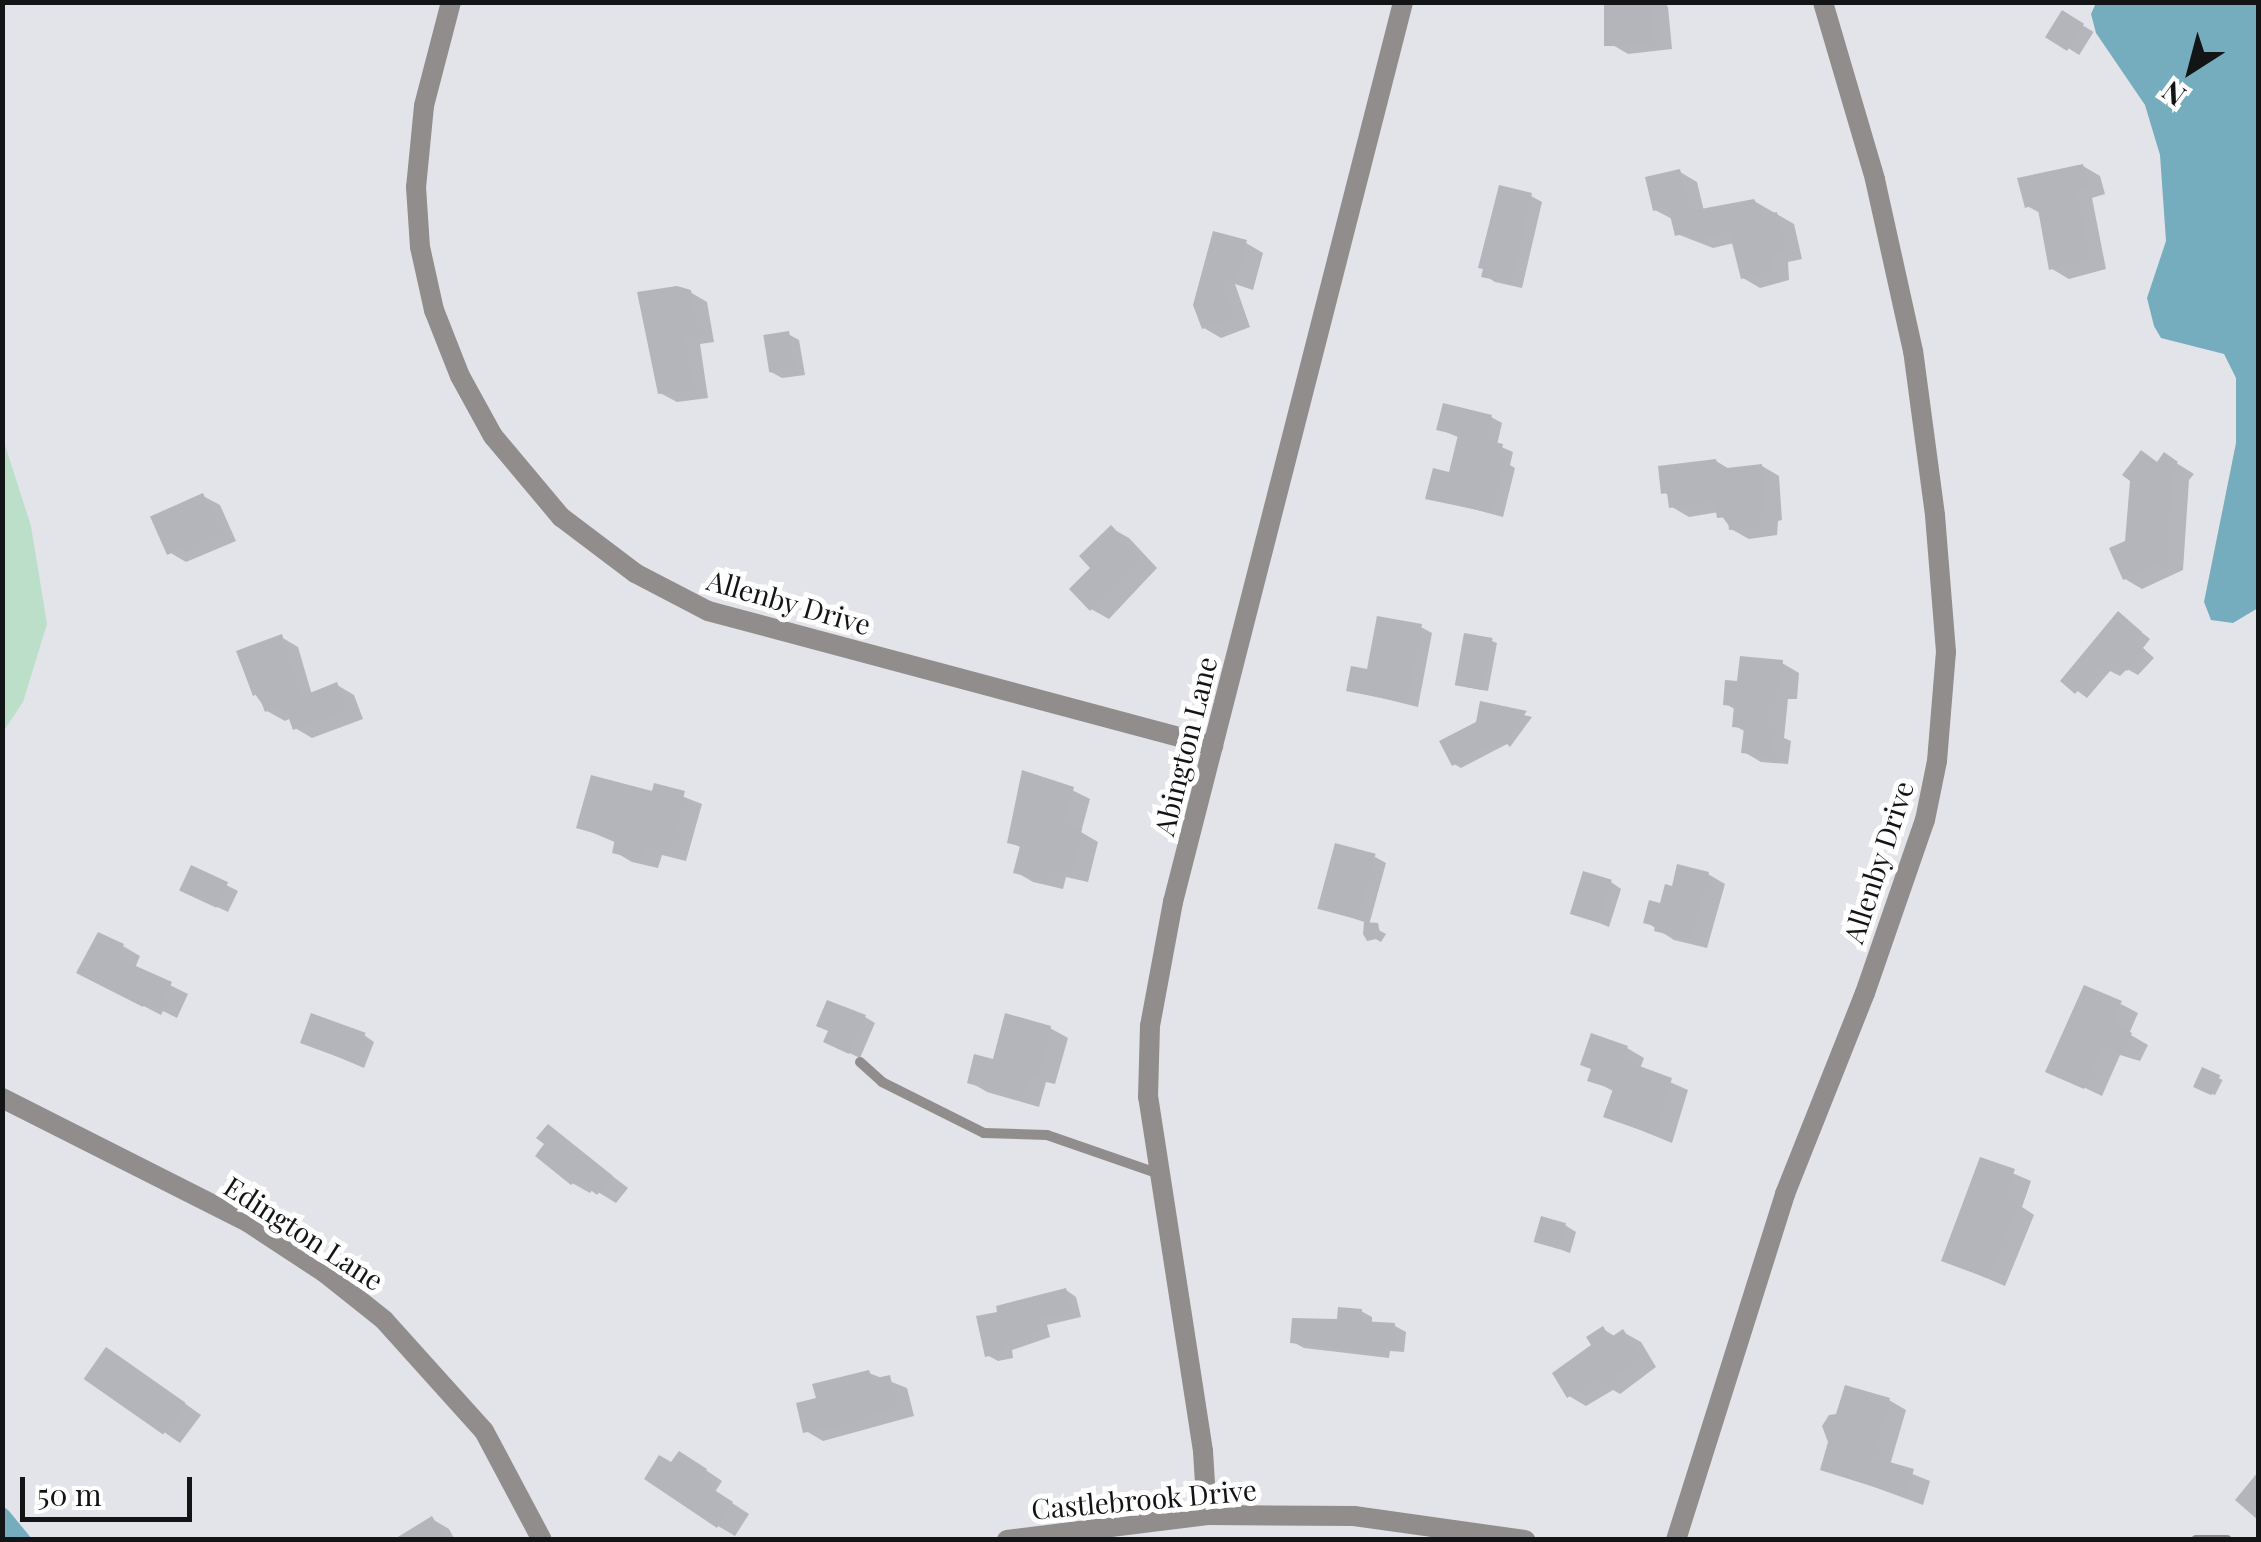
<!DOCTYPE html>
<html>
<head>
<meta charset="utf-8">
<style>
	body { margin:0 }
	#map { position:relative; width:2261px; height:1542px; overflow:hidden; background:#e3e4ea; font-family:"Playfair Display",serif }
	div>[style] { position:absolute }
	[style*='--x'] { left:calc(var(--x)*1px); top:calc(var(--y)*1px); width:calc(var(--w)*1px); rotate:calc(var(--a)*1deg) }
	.green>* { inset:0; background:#bbdfc8 }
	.water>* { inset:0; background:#76adbe }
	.shadow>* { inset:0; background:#0003; transform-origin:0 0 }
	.building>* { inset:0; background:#b4b5bb; transform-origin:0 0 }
	.service>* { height:10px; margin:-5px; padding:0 5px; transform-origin:5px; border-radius:5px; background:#908d8c }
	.minor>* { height:20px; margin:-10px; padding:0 10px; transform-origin:10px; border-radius:10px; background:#908d8c }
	span { translate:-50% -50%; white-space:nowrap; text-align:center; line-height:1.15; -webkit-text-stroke:10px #fff; paint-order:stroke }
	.street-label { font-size:28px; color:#131416 }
	.frame { position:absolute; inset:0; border:5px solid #131416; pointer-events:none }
	.north { position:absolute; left:2141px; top:20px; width:100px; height:100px; -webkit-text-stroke:8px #fff; paint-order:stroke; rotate:216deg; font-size:28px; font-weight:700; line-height:40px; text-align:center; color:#131416 }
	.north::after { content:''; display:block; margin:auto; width:35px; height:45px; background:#131416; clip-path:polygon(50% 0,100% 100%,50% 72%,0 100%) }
	.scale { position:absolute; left:20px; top:1477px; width:172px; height:45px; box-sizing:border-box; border:5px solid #131416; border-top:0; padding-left:12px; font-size:30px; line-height:35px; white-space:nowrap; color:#131416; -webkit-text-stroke:8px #fff; paint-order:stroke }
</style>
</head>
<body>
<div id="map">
	<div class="green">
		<i style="clip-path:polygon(3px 439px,31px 526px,47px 624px,23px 702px,3px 732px)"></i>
	</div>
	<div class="water">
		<i style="clip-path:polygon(2096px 3px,2258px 3px,2258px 608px,2233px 623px,2211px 620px,2204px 602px,2236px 443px,2236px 378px,2224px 354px,2161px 338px,2154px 326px,2147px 298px,2166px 241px,2160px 155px,2145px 105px,2096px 33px,2091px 14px)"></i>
		<i style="clip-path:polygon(3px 1506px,9px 1511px,32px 1539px,3px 1539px)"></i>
	</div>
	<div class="shadow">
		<i style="clip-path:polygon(1606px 2px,1664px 2px,1668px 7px,1672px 49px,1628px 54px,1611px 44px)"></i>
		<i style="left:2063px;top:13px;width:36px;height:27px;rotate:32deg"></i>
		<i style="clip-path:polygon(2083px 166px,2100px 176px,2105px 194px,2092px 198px,2106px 269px,2069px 279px,2052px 269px,2042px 214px,2027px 206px)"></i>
		<i style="clip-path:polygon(1680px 172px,1697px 182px,1704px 211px,1754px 201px,1794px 224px,1802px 259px,1788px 262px,1789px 280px,1760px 288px,1743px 278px,1734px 243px,1713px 248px,1677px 234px,1674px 220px,1655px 210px)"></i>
		<i style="clip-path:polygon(1531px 196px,1542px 202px,1522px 288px,1495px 282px,1484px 275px)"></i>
		<i style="clip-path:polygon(1246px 243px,1263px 253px,1253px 290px,1235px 284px,1250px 327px,1221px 338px,1204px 328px,1196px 305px)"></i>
		<i style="clip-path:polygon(690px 292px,707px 302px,714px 342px,700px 344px,708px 398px,677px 402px,660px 393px)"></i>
		<i style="clip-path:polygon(788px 334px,799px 340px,805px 375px,782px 378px,771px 372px)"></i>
		<i style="clip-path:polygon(1491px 417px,1502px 423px,1497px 445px,1513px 452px,1510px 465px,1515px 468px,1503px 517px,1428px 497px,1451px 474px,1460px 438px,1439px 429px)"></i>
		<i style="clip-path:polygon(2141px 453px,2159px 463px,2165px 456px,2194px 474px,2189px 480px,2183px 570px,2142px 589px,2125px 579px,2133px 480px)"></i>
		<i style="clip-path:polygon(1716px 461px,1731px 470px,1762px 466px,1779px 476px,1782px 520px,1778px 521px,1777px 535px,1749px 539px,1731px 529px,1719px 512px,1689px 517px,1672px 507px,1670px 496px,1663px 492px)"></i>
		<i style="clip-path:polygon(203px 496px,220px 505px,236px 541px,186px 562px,169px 552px)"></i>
		<i style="clip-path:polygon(1111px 528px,1129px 538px,1157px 568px,1109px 619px,1091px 609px)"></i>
		<i style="clip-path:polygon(2119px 614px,2150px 639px,2143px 648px,2154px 658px,2138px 675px,2127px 669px,2120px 676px,2110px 671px,2087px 698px,2064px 681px)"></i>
		<i style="clip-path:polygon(1421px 627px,1432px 633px,1418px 707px,1349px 690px)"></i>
		<i style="clip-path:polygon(281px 637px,298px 647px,312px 695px,337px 685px,354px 695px,363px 719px,312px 738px,295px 728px,291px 718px,285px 721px,267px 711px,255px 694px)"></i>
		<i style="clip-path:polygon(1492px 641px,1497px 643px,1488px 691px,1461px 686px)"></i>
		<i style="clip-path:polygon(1782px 663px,1799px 673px,1797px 699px,1788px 699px,1784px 738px,1791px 741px,1788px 764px,1761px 762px,1744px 752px,1746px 732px,1735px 726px,1736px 710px,1726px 704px,1740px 684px)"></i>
		<i style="clip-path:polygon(1482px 704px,1532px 717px,1510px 747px,1507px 744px,1461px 768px,1454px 764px,1478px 723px)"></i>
		<i style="clip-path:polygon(656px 786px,702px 804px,686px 861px,662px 855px,658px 868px,632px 862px,615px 852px,617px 843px,579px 827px,653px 794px)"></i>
		<i style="clip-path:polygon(1072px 790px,1090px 799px,1081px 832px,1098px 842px,1088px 882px,1066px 877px,1063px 889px,1033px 882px,1016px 872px,1022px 848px,1010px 842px)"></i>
		<i style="clip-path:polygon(1375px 857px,1386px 863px,1369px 925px,1386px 934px,1381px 942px,1365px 933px,1367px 923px,1321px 907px)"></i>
		<i style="clip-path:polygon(193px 868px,238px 891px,228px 912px,194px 896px)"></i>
		<i style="clip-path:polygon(1708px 874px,1725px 884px,1707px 948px,1674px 940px,1646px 922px,1674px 889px)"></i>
		<i style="clip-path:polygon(1611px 882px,1621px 889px,1609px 927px,1573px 912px)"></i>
		<i style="clip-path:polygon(123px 946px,140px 956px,135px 968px,188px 994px,177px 1018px,163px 1011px,161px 1015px,97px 982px)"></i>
		<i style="clip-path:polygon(2121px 1004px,2138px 1013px,2129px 1034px,2148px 1045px,2140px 1061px,2120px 1055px,2102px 1096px,2062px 1077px)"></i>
		<i style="clip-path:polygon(865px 1017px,875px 1023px,860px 1058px,837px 1047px)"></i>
		<i style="clip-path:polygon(1050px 1028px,1068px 1038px,1055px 1084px,1046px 1082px,1039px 1107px,987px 1092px,970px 1082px)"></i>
		<i style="clip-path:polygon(364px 1035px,374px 1042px,364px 1068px,303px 1042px)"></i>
		<i style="clip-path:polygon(1627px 1048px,1644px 1058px,1640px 1069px,1688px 1090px,1672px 1143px,1606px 1116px,1615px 1092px,1590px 1079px)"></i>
		<i style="left:2203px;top:1070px;width:22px;height:17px;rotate:27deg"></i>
		<i style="clip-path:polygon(548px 1127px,628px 1188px,616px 1203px,593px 1189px,590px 1193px,572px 1183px,547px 1144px)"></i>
		<i style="clip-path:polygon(1982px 1160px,2031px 1181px,2022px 1207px,2034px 1215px,2005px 1286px,1944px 1260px)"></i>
		<i style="clip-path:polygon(1565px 1225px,1576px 1232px,1570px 1253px,1537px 1241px)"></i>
		<i style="clip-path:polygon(1066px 1290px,1076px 1297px,1081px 1317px,1047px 1325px,1050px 1337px,1012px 1350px,1013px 1358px,998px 1361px,987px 1355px)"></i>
		<i style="clip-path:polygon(1361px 1311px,1372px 1317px,1372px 1324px,1395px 1326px,1406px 1332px,1404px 1352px,1390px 1351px,1389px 1358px,1304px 1348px,1293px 1342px)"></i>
		<i style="clip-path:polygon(1603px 1329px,1616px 1337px,1623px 1332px,1641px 1342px,1656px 1367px,1620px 1394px,1613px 1390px,1586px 1406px,1569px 1396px)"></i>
		<i style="clip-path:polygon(124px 1360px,201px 1415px,180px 1443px,87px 1379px)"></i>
		<i style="clip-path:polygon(869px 1373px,907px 1388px,914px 1416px,823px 1441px,806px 1431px,819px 1400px)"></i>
		<i style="clip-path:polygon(1889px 1400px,1906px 1410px,1890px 1465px,1930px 1481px,1923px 1505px,1823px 1468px)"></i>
		<i style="clip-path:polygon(697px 1464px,722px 1481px,715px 1492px,749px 1514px,735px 1536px,718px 1526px,672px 1466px)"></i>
		<i style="clip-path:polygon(432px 1519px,449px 1529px,455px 1540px,395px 1540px)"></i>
	</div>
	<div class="building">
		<i style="left:1604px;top:2px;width:47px;height:44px"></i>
		<i style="left:2062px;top:10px;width:26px;height:32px;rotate:32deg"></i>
		<i style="clip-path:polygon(2083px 164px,2089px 185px,2076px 189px,2090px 259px,2049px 270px,2037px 204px,2025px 208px,2017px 178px)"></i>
		<i style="clip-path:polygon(1680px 169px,1690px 211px,1754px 199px,1763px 215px,1777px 212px,1786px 250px,1772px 253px,1772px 271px,1741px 279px,1729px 231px,1693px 240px,1691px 232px,1675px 236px,1668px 207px,1653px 211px,1645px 177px)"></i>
		<i style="clip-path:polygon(1499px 185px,1532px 193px,1511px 283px,1481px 277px,1483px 269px,1478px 268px)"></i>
		<i style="clip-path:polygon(1213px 231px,1247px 240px,1236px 282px,1220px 277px,1234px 318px,1202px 329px,1193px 305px)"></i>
		<i style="clip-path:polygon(677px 286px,691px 290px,698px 334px,684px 336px,693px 389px,658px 394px,637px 292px)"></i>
		<i style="left:789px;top:331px;width:38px;height:26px;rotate:81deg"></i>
		<i style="clip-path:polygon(1443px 403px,1492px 415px,1486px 440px,1503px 444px,1500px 458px,1505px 459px,1492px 513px,1425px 499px,1433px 468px,1449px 472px,1458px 435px,1436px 430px)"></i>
		<i style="clip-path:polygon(2141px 450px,2157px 462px,2164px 452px,2178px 462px,2172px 470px,2167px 561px,2123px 580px,2109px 548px,2125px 541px,2130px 481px,2122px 475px)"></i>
		<i style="clip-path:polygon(1716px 459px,1718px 469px,1762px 464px,1765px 511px,1761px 512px,1760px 527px,1729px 530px,1728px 517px,1717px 518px,1714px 501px,1669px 508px,1667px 493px,1661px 494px,1658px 466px)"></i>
		<i style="left:203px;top:493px;width:42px;height:58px;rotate:66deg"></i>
		<i style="clip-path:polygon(1111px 525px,1141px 557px,1090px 611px,1069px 589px,1090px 568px,1079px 556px)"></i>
		<i style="clip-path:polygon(2118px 611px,2142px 632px,2134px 641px,2145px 650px,2127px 671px,2117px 663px,2108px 673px,2100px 665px,2075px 694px,2060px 681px)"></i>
		<i style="clip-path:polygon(1377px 616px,1422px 624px,1407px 703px,1346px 691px,1351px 666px,1367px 669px)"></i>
		<i style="left:1464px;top:633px;width:29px;height:53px;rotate:10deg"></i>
		<i style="clip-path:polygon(282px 634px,300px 697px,337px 682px,347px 709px,293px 730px,284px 705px,265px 712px,258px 694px,253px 696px,236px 651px)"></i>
		<i style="clip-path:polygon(1740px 656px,1783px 660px,1780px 691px,1771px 690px,1767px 728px,1774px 729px,1772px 756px,1741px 753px,1744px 728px,1732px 727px,1734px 706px,1723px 705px,1725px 680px,1737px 681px)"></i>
		<i style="clip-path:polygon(1480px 701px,1527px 711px,1502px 745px,1498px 742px,1452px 766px,1439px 741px,1476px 722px)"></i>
		<i style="clip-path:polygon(1022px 770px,1074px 787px,1064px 825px,1082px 829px,1071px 874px,1049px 869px,1046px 881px,1013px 873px,1020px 846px,1007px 843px)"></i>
		<i style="clip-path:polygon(591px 775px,652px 791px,654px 783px,685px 791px,669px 854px,644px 847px,641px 860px,612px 853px,615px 839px,576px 828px)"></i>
		<i style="left:1335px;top:843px;width:42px;height:68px;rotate:15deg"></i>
		<i style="clip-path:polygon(1677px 864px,1709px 872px,1690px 940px,1654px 931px,1655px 926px,1643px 923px,1649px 900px,1660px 903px,1665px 884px,1672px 886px)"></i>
		<i style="left:191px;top:865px;width:41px;height:28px;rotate:25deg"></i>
		<i style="left:1583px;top:871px;width:30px;height:45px;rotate:17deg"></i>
		<i style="clip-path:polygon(1364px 922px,1378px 923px,1381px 938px,1367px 941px,1363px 934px)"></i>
		<i style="clip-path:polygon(98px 932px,124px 944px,118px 958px,172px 982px,159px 1010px,145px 1003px,143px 1007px,76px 973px)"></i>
		<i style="clip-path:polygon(2084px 985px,2122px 1001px,2112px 1022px,2132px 1033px,2122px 1053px,2102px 1047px,2084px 1089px,2045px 1072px)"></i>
		<i style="clip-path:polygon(827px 1000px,866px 1015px,849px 1054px,823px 1042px,828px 1031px,816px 1026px)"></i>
		<i style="left:311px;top:1013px;width:58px;height:32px;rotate:20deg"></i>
		<i style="clip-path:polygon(1005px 1013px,1051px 1026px,1038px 1076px,1029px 1074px,1022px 1099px,967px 1083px,974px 1054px,993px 1059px)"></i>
		<i style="clip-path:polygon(1591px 1033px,1628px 1046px,1623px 1060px,1672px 1078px,1655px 1135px,1603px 1117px,1613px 1089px,1587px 1081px,1591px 1069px,1580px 1065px)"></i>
		<i style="left:2202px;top:1067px;width:20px;height:22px;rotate:24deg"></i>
		<i style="clip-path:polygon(548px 1124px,613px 1176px,597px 1195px,577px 1179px,571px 1185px,535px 1156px,544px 1144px,536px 1138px)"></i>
		<i style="clip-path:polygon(1980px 1157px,2015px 1169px,2005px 1197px,2019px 1203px,1987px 1278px,1941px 1261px)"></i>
		<i style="left:1541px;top:1216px;width:26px;height:27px;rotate:16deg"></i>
		<i style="clip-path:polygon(1066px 1288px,1071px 1312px,1037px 1319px,1040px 1332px,1002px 1344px,1003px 1353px,985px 1357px,976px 1316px,997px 1312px,996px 1306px)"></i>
		<i style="clip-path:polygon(1338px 1307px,1362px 1309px,1361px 1321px,1395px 1323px,1394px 1347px,1379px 1346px,1379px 1353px,1290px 1343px,1292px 1318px,1337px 1319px)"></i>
		<i style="clip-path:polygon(1603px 1326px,1610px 1338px,1623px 1329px,1640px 1356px,1601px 1386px,1597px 1379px,1567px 1398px,1552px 1373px,1591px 1345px,1586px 1337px)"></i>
		<i style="left:106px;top:1347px;width:97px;height:39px;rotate:35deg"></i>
		<i style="clip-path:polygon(869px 1370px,872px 1379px,890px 1375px,897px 1407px,871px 1413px,856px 1422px,803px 1433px,796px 1403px,816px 1398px,812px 1384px)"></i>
		<i style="clip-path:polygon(1845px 1385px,1890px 1398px,1872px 1457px,1914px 1469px,1906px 1497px,1820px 1470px,1828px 1442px,1822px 1426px,1829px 1415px,1836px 1414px)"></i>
		<i style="clip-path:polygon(679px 1451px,707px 1469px,699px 1480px,733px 1502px,717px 1528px,644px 1479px,659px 1455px,671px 1462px)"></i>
		<i style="clip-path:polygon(2258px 1472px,2258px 1520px,2235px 1500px)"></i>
		<i style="clip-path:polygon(432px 1516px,446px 1540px,393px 1540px)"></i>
	</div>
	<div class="service">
		<i style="--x:860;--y:1062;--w:30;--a:42"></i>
		<i style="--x:882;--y:1082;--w:114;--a:26.6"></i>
		<i style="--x:984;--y:1133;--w:63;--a:1.8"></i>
		<i style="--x:1047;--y:1135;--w:116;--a:19.1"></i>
		<i style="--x:2196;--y:1540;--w:31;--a:0"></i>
	</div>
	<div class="minor">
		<i style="--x:451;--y:2;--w:107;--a:104.6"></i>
		<i style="--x:424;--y:106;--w:81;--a:95.6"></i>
		<i style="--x:416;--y:187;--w:60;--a:86.2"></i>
		<i style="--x:420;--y:247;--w:65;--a:77.5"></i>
		<i style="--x:434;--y:310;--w:71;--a:68.5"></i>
		<i style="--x:460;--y:376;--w:68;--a:61.2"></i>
		<i style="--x:493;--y:436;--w:106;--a:50"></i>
		<i style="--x:561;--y:517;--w:93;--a:37.1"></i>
		<i style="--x:635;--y:573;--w:82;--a:27.5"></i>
		<i style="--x:708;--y:611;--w:523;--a:14.97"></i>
		<i style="--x:2;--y:1098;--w:277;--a:26.8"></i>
		<i style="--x:249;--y:1223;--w:91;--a:33.3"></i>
		<i style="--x:325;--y:1273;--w:75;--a:38.5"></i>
		<i style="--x:384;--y:1320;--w:149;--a:48"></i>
		<i style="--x:484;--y:1431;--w:123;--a:62"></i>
		<i style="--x:1207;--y:1515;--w:64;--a:-93.6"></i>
		<i style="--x:1203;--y:1451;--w:358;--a:-98.8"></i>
		<i style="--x:1148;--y:1097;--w:71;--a:-88.4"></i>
		<i style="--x:1150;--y:1026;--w:126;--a:-79.5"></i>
		<i style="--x:1173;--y:902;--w:929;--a:-75.66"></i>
		<i style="--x:1007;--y:1540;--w:202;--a:-7.1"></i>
		<i style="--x:1207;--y:1515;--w:147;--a:0.4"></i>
		<i style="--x:1354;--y:1516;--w:173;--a:8"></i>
		<i style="--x:1676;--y:1540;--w:363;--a:-72.5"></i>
		<i style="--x:1785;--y:1194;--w:216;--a:-68.3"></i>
		<i style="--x:1865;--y:993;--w:183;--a:-70.9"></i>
		<i style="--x:1925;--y:820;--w:60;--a:-78.5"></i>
		<i style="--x:1937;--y:761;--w:109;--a:-85.3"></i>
		<i style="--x:1946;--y:652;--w:137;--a:-94.6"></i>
		<i style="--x:1935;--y:515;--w:165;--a:-97.6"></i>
		<i style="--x:1913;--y:351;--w:176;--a:-102.5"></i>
		<i style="--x:1875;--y:179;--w:184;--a:-106.4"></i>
	</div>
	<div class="street-label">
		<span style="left:789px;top:602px;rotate:16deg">Allenby Drive</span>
		<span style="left:1185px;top:746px;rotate:-76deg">Abington Lane</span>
		<span style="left:1878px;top:862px;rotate:-72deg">Allenby Drive</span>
		<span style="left:304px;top:1233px;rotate:33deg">Edington Lane</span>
		<span style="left:1144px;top:1499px;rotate:-5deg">Castlebrook Drive</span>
	</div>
	<div class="frame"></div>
	<div class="north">N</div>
	<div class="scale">50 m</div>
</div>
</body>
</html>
